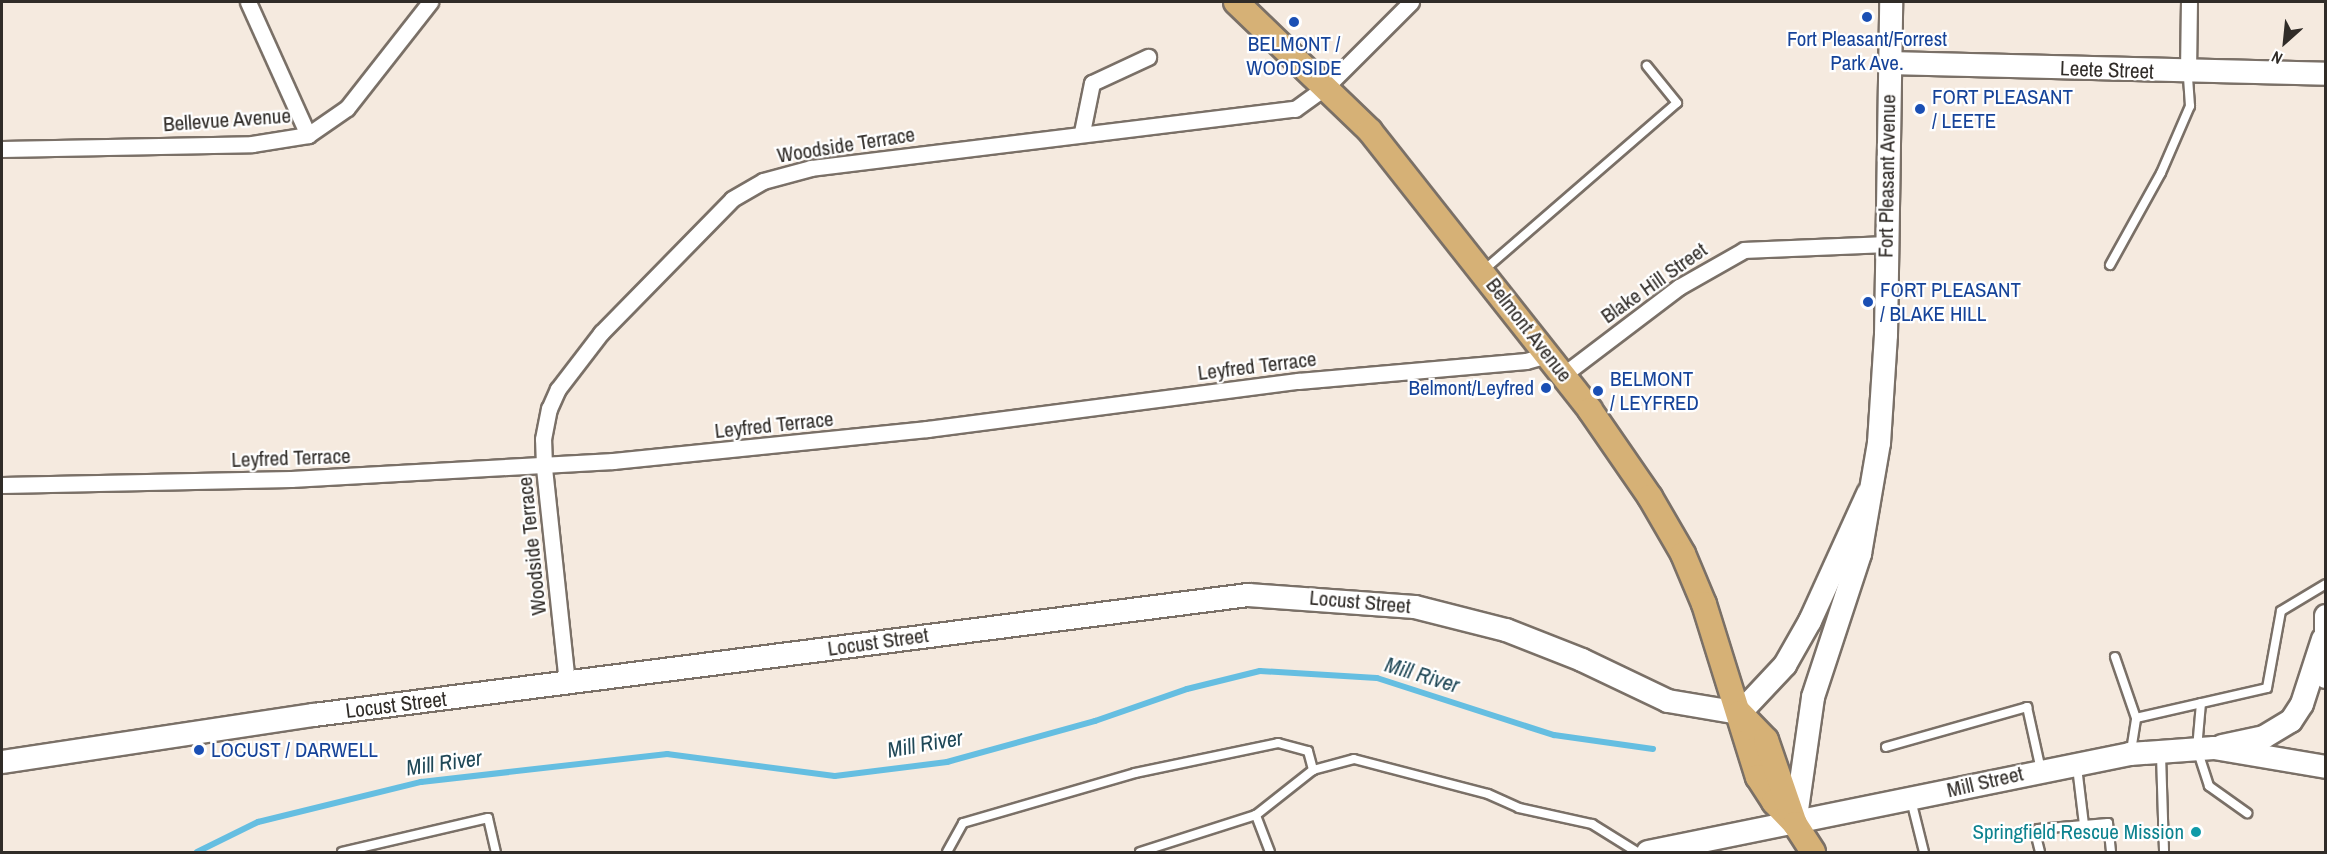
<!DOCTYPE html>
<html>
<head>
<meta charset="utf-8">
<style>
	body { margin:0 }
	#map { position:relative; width:2327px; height:854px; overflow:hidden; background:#f5eadf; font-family:"Archivo Narrow",sans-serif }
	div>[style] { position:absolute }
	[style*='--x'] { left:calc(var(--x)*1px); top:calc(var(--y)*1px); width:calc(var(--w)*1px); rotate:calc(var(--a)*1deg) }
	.stream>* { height:6px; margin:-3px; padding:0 3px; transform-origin:3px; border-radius:3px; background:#65bee1 }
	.roads { filter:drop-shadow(2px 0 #7a7067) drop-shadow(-2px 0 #7a7067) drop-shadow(0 2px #7a7067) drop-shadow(0 -2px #7a7067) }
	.lane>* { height:8px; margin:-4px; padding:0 4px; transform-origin:4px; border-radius:4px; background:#fff }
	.street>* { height:15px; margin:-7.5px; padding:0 7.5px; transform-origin:7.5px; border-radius:7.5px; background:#fff }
	.secondary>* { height:22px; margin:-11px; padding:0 11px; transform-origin:11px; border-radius:11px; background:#fff }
	.primary>* { height:24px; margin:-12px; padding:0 12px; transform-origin:12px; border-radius:12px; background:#d6b176 }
	.dots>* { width:16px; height:16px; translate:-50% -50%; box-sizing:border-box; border:3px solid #fff; border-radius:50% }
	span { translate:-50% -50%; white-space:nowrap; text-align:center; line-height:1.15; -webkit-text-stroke:4.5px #fff; paint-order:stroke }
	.transit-label { font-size:21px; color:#164399 }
	.left { translate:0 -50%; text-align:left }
	.right { translate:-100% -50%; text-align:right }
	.street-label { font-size:21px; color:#302c28 }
	.culture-label { font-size:21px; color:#0d838f }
	.water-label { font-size:22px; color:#204857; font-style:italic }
	.frame { position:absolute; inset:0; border:3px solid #302c28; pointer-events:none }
	.north { position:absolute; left:2255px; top:12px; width:60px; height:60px; -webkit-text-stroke:4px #fff; paint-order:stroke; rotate:207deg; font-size:16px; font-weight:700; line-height:24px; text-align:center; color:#302c28 }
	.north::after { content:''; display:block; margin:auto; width:21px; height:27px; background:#302c28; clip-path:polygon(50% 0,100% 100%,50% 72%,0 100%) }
</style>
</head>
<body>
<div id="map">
	<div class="stream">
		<i style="--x:197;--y:852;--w:68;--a:-26.2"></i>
		<i style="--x:258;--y:822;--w:168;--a:-13.8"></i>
		<i style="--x:421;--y:782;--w:248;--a:-6.5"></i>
		<i style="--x:667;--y:754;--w:169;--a:7.5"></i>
		<i style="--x:835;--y:776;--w:113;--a:-7.1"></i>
		<i style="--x:947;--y:762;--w:154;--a:-15.5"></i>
		<i style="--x:1095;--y:721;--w:97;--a:-19.2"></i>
		<i style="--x:1187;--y:689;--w:75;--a:-13.9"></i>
		<i style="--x:1260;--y:671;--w:117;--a:3.4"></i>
		<i style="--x:1377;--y:678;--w:186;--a:17.9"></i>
		<i style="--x:1554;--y:735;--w:100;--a:8"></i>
	</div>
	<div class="roads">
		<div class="lane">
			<i style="--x:2110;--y:265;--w:105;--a:-61"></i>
			<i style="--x:2161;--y:173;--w:73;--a:-66.6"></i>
			<i style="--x:2190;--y:106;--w:32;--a:-94"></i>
			<i style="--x:1484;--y:270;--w:255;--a:-40.9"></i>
			<i style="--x:1677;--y:103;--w:48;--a:-129"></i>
			<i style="--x:2115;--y:657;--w:65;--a:71"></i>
			<i style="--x:2201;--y:703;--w:46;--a:95"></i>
			<i style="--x:2197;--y:749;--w:39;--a:72"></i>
			<i style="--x:2209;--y:786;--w:47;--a:35.4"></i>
			<i style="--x:1886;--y:747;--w:147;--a:-15.8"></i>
			<i style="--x:2027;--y:707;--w:65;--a:77.5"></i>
			<i style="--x:2131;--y:751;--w:33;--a:-81"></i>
			<i style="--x:2136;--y:718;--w:134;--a:-12.9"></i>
			<i style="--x:2267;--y:688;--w:78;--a:-79.7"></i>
			<i style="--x:2281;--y:611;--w:52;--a:-31"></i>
			<i style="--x:2161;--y:755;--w:97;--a:88.2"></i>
			<i style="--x:2077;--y:767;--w:58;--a:83.1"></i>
			<i style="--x:2084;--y:825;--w:24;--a:-5"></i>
			<i style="--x:2108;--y:823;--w:29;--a:84"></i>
			<i style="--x:1911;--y:800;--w:54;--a:76"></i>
			<i style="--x:342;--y:852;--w:150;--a:-13.1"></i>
			<i style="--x:488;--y:818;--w:35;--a:77"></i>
			<i style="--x:947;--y:852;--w:33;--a:-61"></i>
			<i style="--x:963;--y:823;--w:179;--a:-16.2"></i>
			<i style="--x:1135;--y:773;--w:146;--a:-11.8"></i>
			<i style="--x:1278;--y:743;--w:31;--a:15"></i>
			<i style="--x:1308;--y:751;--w:20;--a:75"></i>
			<i style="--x:1140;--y:852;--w:122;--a:-17.7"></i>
			<i style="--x:1270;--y:852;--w:40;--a:-111"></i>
			<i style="--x:1256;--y:815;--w:73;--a:-38.3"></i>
			<i style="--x:1313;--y:770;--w:42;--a:-15"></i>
			<i style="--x:1354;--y:759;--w:138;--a:14.6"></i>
			<i style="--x:1488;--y:794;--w:34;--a:24"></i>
			<i style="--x:1519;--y:808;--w:75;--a:12.4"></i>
			<i style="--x:1592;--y:824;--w:53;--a:31.9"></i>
			<i style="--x:2040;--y:852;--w:21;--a:-104"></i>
			<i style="--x:2035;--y:832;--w:4;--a:-45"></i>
			<i style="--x:2038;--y:829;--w:46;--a:-5"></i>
		</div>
		<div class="street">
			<i style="--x:248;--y:2;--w:146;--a:65.7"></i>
			<i style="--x:2188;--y:72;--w:70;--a:-89.2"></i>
			<i style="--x:1082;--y:132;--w:50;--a:-78.5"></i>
			<i style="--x:1092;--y:83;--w:62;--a:-24.9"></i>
			<i style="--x:2;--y:149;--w:250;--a:-1.1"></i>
			<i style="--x:252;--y:144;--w:57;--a:-9.1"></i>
			<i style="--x:308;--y:135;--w:47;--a:-34.7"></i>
			<i style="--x:347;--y:108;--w:135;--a:-51.9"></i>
			<i style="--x:1563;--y:375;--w:146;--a:-37.2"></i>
			<i style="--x:1679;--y:287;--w:75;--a:-29.6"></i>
			<i style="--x:1744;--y:250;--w:142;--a:-2.4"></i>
			<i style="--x:2;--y:485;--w:289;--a:-1.2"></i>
			<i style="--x:291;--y:479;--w:323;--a:-3.2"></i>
			<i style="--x:613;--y:461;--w:316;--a:-5.8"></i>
			<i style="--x:927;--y:429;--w:374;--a:-7.4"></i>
			<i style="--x:1298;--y:381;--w:229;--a:-5"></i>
			<i style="--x:1526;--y:361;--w:22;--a:-16"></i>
			<i style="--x:567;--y:683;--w:218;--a:-96.1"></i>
			<i style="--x:544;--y:466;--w:27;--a:-92"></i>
			<i style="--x:543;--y:439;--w:31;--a:-79"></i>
			<i style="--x:549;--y:409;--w:22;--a:-66"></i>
			<i style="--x:558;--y:389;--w:71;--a:-52.5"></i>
			<i style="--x:601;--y:333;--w:187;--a:-45.6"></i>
			<i style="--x:732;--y:199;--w:36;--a:-30"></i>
			<i style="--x:763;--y:181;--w:50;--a:-15.2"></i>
			<i style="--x:811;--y:168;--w:488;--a:-7"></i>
			<i style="--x:1295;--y:109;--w:39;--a:-36"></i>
			<i style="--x:1327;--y:86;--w:119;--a:-45"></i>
		</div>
		<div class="secondary">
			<i style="--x:1889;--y:63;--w:437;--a:1.4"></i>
			<i style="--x:2326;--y:616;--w:61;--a:90"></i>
			<i style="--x:2222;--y:746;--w:43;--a:-12.1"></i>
			<i style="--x:2264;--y:737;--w:31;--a:-31"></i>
			<i style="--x:2291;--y:721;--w:20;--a:-57"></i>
			<i style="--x:2302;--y:704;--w:68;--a:-72.1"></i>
			<i style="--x:2;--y:762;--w:316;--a:-8.6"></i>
			<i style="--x:314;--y:715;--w:942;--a:-7.32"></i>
			<i style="--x:1248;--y:595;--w:167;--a:4.1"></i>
			<i style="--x:1415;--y:607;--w:94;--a:14.2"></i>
			<i style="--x:1506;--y:630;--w:82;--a:21.5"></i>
			<i style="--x:1582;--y:660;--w:95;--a:25.5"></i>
			<i style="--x:1668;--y:701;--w:73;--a:9.5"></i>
			<i style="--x:1740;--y:713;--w:66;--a:-46.8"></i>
			<i style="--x:1785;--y:665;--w:51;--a:-60.4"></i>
			<i style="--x:1810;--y:621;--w:140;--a:-65.5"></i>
			<i style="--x:1795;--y:824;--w:128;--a:-81.9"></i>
			<i style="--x:1813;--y:697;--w:151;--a:-71.8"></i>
			<i style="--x:1860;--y:554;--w:113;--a:-80.3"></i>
			<i style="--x:1879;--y:443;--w:108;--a:-86.3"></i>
			<i style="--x:1886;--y:335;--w:333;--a:-89.1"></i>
			<i style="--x:1648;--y:852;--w:492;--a:-11.5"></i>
			<i style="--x:2130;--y:754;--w:84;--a:-4.1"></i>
			<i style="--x:2214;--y:748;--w:114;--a:9.6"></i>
		</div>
		<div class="primary">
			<i style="--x:1236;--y:2;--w:186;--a:43.9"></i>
			<i style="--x:1370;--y:131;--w:355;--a:51.7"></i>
			<i style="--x:1590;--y:410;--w:106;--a:55.4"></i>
			<i style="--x:1650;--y:497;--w:66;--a:59.9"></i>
			<i style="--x:1683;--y:554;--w:54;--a:67.2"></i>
			<i style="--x:1704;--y:604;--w:181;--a:72.7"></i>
			<i style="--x:1758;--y:777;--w:30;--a:57"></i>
			<i style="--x:1774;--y:802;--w:30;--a:46"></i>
			<i style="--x:1740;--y:713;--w:37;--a:46"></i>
			<i style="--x:1766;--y:740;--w:89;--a:71"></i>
			<i style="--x:1795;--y:824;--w:33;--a:57"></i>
		</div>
	</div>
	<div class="dots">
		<i style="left:1867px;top:17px;background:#1a4fb4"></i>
		<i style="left:1294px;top:22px;background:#1a4fb4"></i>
		<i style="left:1920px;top:109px;background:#1a4fb4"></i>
		<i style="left:1868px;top:302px;background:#1a4fb4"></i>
		<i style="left:1546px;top:388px;background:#1a4fb4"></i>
		<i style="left:1598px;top:391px;background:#1a4fb4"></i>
		<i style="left:199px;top:750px;background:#1a4fb4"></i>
		<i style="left:2196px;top:832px;background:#0f9aa8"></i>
	</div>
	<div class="transit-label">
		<span style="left:1867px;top:51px">Fort Pleasant/Forrest<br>Park Ave.</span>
		<span style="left:1294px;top:56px">BELMONT /<br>WOODSIDE</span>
		<span class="left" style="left:1932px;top:109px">FORT PLEASANT<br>/ LEETE</span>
		<span class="left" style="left:1880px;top:302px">FORT PLEASANT<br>/ BLAKE HILL</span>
		<span class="left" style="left:1610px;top:391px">BELMONT<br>/ LEYFRED</span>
		<span class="right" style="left:1534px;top:388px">Belmont/Leyfred</span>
		<span class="left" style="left:211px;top:750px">LOCUST / DARWELL</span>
	</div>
	<div class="street-label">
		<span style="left:2107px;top:70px;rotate:2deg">Leete Street</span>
		<span style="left:227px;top:120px;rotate:-4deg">Bellevue Avenue</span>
		<span style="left:846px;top:145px;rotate:-9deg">Woodside Terrace</span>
		<span style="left:1887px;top:176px;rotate:-89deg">Fort Pleasant Avenue</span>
		<span style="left:1654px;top:283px;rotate:-35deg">Blake Hill Street</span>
		<span style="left:1529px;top:330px;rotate:52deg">Belmont Avenue</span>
		<span style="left:1257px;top:366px;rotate:-7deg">Leyfred Terrace</span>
		<span style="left:774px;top:425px;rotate:-6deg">Leyfred Terrace</span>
		<span style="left:291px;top:458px;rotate:-2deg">Leyfred Terrace</span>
		<span style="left:532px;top:546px;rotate:-96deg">Woodside Terrace</span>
		<span style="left:1360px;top:602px;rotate:5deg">Locust Street</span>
		<span style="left:878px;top:642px;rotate:-8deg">Locust Street</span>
		<span style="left:396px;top:705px;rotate:-7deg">Locust Street</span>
		<span style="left:1985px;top:782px;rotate:-13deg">Mill Street</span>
	</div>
	<div class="culture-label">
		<span class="right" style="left:2184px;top:832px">Springfield Rescue Mission</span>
	</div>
	<div class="water-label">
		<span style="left:1422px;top:675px;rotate:17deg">Mill River</span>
		<span style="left:925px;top:744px;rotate:-10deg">Mill River</span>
		<span style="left:444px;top:763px;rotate:-8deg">Mill River</span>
	</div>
	<div class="frame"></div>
	<div class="north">N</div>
</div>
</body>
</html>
